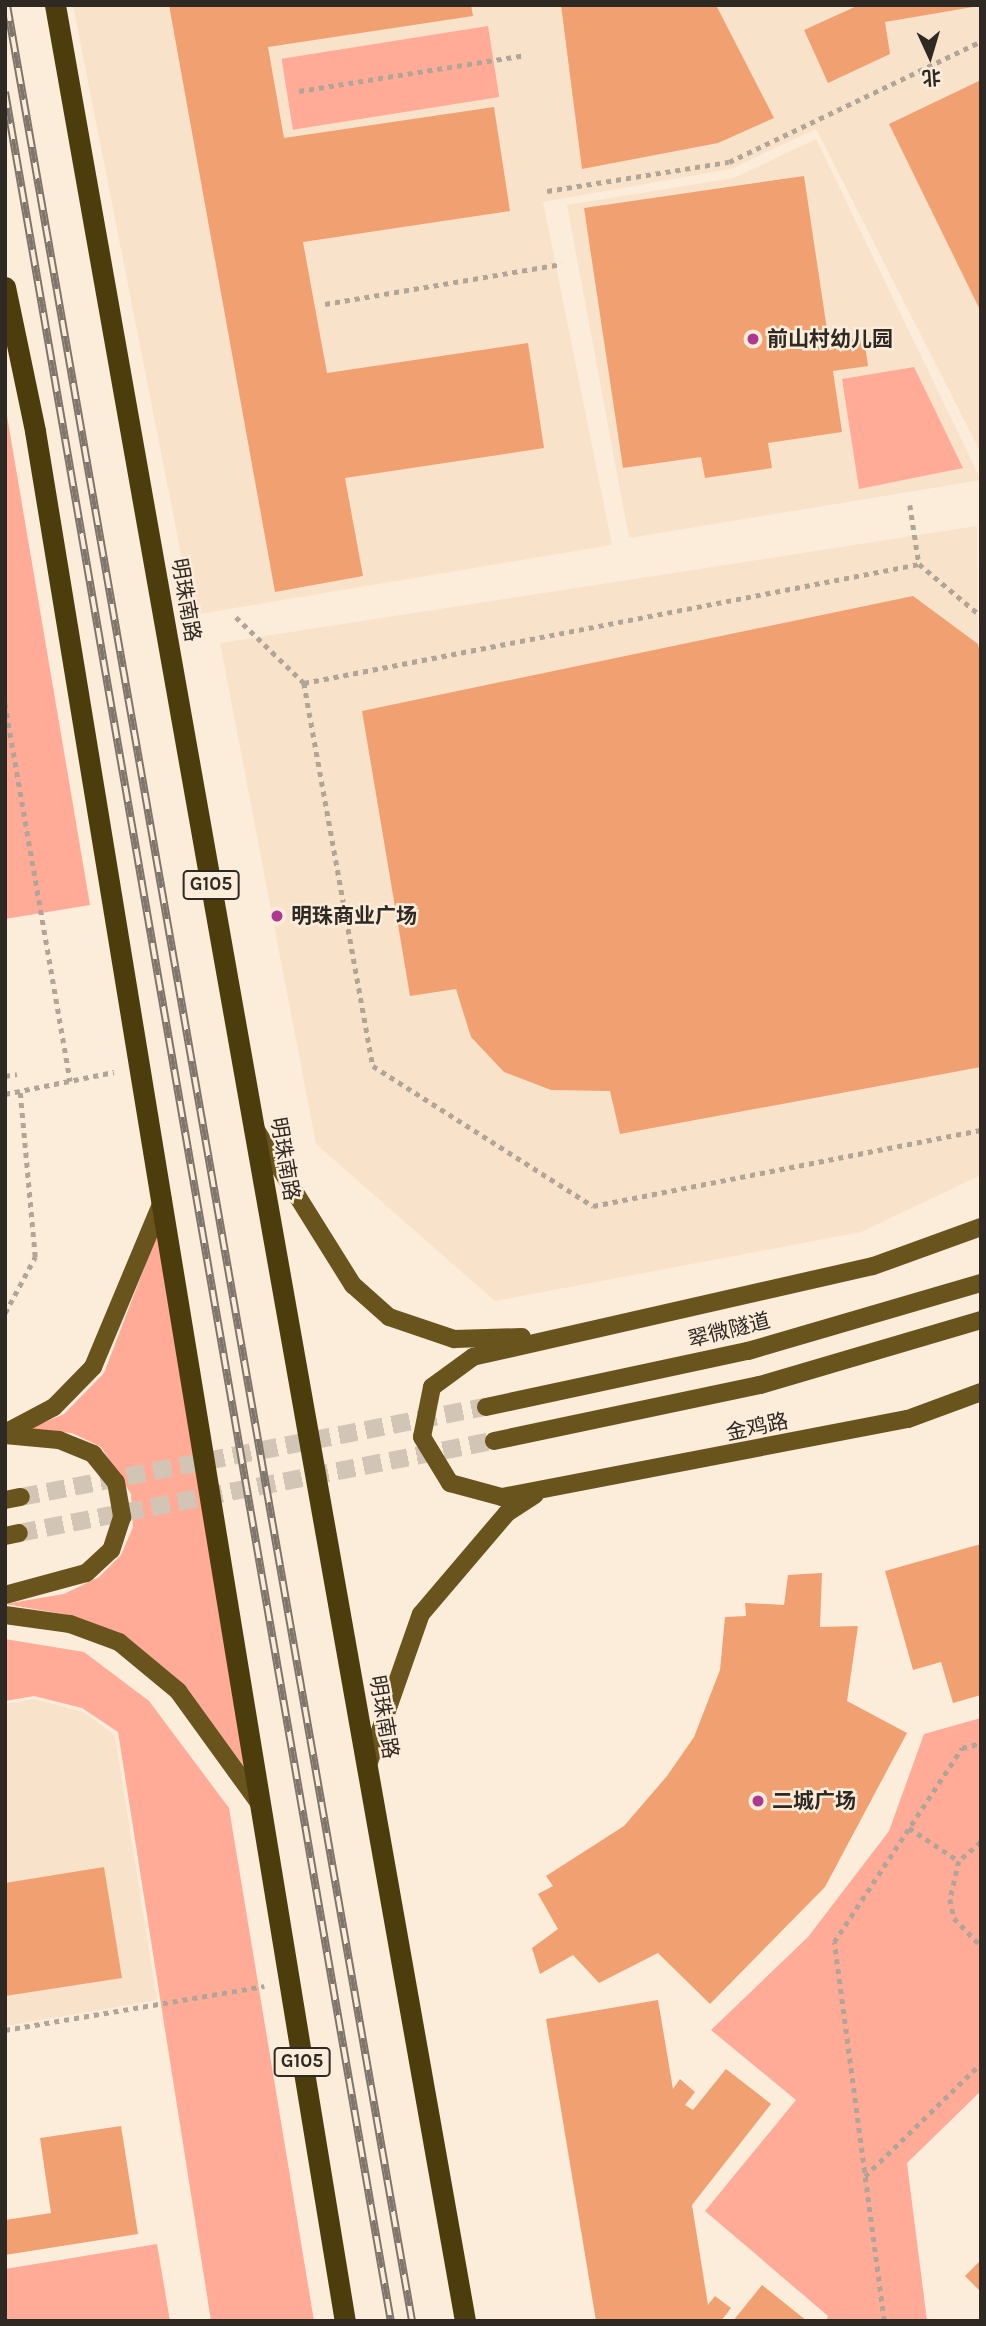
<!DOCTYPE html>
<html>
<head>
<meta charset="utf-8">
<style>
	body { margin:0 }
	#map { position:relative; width:986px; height:2326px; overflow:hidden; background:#fcecda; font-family:Karla,"Noto Sans SC",sans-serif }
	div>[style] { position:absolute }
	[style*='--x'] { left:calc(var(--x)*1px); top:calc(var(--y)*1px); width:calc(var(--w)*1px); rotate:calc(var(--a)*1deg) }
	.built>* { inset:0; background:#f8e2ca }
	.green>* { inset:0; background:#ffab98; transform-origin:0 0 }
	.building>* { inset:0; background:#f1a171 }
	.major-tunnel>* { height:18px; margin-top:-9px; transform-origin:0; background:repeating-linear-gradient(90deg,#d3c5b5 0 18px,transparent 0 27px) }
	.path>* { height:4.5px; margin-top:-2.25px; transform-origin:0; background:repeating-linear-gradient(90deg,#b1a597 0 5px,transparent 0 10px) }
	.major>* { height:18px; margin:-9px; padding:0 9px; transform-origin:9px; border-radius:9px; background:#69541d }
	.highway>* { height:21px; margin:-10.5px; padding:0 10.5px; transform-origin:10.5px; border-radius:10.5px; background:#4e3d0c }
	.rail>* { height:8px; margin-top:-4px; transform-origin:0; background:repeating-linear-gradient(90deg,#fcecda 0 16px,#7f756b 0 32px); box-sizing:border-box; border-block:2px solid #7f756b }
	.dots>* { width:19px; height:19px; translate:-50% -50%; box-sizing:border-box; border:4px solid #fcecda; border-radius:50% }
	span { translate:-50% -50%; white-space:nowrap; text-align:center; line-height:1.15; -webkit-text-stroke:5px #fcecda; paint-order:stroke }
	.shield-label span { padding:2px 5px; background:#fcecda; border:2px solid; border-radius:5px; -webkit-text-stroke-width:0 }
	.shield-label { font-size:19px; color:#2f2923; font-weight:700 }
	.poi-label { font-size:21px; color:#2f2923; font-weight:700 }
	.left { translate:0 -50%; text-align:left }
	.street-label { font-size:21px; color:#2f2923 }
	.frame { position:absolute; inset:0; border:7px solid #2f2923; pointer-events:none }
	.north { position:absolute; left:895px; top:21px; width:70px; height:70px; -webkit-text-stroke:5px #fcecda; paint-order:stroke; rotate:176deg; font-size:19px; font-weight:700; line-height:28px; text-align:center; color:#2f2923 }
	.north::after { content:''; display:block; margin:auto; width:24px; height:32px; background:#2f2923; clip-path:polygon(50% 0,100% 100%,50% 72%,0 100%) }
</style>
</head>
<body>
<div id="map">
	<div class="built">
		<i style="clip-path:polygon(73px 5px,981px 5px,981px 453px,816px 129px,730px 169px,543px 202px,612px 545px,193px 615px)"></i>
		<i style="clip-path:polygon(816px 139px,981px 480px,629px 538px,567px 205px,734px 178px)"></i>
		<i style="clip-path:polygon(977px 526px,981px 1175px,861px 1232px,495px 1301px,316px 1144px,220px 643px)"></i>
		<i style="clip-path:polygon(34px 1699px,83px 1712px,115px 1735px,157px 2000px,5px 2026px,5px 1704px)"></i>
	</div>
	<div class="green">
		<i style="left:488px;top:26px;width:72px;height:209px;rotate:81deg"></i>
		<i style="clip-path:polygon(914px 367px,963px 468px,859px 489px,842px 379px)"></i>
		<i style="clip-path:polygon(5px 404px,90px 905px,5px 919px)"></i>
		<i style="clip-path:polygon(160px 1227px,246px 1769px,184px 1685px,127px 1637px,63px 1614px,5px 1604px,64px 1594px,99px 1577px,121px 1555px,133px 1527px,131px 1494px,101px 1447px,72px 1433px,26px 1430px,64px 1414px,104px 1373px)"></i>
		<i style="clip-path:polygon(5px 1639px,84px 1652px,149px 1701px,229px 1808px,314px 2321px,211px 2321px,118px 1732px,82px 1708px,34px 1696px,5px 1701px)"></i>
		<i style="clip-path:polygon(981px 1718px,981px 2091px,907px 2163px,927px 2321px,826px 2321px,828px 2316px,705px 2211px,796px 2100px,711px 2030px,808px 1937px,889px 1831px,924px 1734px)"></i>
		<i style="clip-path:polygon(157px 2244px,170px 2321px,5px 2321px,5px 2269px)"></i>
	</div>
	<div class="building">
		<i style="clip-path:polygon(169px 5px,471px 5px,473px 16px,268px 47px,284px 138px,494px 107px,510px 211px,303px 242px,327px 373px,528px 343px,544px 448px,345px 478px,363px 576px,275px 592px)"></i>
		<i style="clip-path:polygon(561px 5px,716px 5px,774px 118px,718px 143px,582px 169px)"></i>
		<i style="clip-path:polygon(859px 5px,973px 5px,973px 7px,885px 22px,890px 54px,828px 83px,804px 30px)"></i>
		<i style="clip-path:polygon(981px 80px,981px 312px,889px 124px)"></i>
		<i style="clip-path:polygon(804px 176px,829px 343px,864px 338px,868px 366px,833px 371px,842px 432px,768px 443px,772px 468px,705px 478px,701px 457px,623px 468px,584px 208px)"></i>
		<i style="clip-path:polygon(913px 596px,978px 644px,981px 657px,981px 1067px,620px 1134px,610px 1091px,551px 1090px,504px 1072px,471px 1037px,456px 989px,410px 996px,362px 711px)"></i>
		<i style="clip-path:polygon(981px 1544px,981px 1695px,953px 1703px,941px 1662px,913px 1670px,885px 1571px)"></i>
		<i style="clip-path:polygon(822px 1573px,820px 1627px,858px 1626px,847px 1701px,907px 1733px,825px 1887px,710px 2004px,658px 1953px,599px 1983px,573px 1955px,540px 1974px,532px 1948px,558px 1929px,538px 1894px,553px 1886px,546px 1876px,624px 1826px,667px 1776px,694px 1737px,720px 1670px,725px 1617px,746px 1616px,745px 1603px,784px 1605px,788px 1575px)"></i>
		<i style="clip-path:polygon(104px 1867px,122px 1978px,5px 1996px,5px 1883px)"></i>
		<i style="clip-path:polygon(658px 2000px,673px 2089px,680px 2079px,695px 2092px,685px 2105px,693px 2110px,726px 2069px,771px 2104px,692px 2205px,708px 2305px,715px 2296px,731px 2308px,721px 2321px,596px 2321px,546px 2019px)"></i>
		<i style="clip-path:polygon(121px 2126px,138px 2234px,5px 2255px,5px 2220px,51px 2213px,40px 2138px)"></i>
		<i style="clip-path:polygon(981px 2260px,981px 2292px,965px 2276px)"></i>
		<i style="clip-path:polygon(762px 2285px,807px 2321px,733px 2321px)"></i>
	</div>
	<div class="major-tunnel">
		<i style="--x:21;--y:1497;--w:474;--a:-11"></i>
		<i style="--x:19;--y:1533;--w:484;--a:-11"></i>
	</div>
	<div class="path">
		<i style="--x:299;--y:91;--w:225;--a:-9"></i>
		<i style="--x:547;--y:191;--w:184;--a:-9.1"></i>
		<i style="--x:729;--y:162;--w:280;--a:-25.6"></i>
		<i style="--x:325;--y:304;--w:240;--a:-9.6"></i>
		<i style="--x:910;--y:505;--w:60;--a:81.3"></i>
		<i style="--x:236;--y:617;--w:95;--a:44.1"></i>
		<i style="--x:304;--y:683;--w:389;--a:79.8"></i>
		<i style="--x:373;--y:1066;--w:261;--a:32.5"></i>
		<i style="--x:593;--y:1206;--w:395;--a:-11.1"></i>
		<i style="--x:304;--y:683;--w:626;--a:-10.95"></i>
		<i style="--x:919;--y:564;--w:81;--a:40"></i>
		<i style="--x:5;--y:703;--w:384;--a:80.2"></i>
		<i style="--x:5;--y:1076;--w:12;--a:-9"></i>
		<i style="--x:5;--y:1094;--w:111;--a:-11.4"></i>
		<i style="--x:5;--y:1313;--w:64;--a:-61.8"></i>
		<i style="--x:35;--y:1257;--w:167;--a:-95.2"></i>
		<i style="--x:909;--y:1828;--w:60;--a:33.4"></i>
		<i style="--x:981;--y:1842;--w:29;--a:139"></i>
		<i style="--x:959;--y:1861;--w:39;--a:103"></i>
		<i style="--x:950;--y:1899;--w:19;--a:78"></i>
		<i style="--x:954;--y:1918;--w:39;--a:46"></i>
		<i style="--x:5;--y:2030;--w:263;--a:-9.6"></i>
		<i style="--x:865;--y:2176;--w:162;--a:-44.2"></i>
		<i style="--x:884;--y:2321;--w:382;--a:-97.5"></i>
		<i style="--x:834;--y:1942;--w:232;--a:-56.6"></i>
		<i style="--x:962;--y:1748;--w:20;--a:-15"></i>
	</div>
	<div class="major">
		<i style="--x:256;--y:1130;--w:183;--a:58"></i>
		<i style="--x:353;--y:1285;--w:48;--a:41.6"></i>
		<i style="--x:389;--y:1317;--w:69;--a:18.7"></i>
		<i style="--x:454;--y:1339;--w:68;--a:-1.7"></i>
		<i style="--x:981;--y:1227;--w:115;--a:160.1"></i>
		<i style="--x:873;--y:1266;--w:410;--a:167.2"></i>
		<i style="--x:473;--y:1357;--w:51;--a:143.8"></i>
		<i style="--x:432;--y:1387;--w:51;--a:101.3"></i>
		<i style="--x:422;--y:1437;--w:54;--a:58.7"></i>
		<i style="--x:450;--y:1483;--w:54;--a:15.1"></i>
		<i style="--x:502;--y:1497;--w:413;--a:-10.9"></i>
		<i style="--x:908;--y:1419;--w:78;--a:-20.3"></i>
		<i style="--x:486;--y:1407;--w:268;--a:-12.1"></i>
		<i style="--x:748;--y:1351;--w:243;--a:-16.3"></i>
		<i style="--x:5;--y:1433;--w:55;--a:-28"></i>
		<i style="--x:54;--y:1407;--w:56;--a:-45.7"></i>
		<i style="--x:93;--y:1367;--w:181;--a:-67.3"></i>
		<i style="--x:5;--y:1435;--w:54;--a:5.3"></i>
		<i style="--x:59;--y:1440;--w:37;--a:22"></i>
		<i style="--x:93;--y:1454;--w:36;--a:51"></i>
		<i style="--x:116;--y:1482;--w:36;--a:80"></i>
		<i style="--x:122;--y:1517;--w:35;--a:108"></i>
		<i style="--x:111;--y:1550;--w:34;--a:137"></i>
		<i style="--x:86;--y:1573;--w:84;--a:164.8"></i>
		<i style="--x:494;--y:1441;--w:272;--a:-11.9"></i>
		<i style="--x:760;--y:1385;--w:230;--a:-16.4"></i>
		<i style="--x:5;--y:1500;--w:16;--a:-11"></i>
		<i style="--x:5;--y:1536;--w:14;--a:-12"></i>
		<i style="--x:5;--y:1615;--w:66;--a:7.9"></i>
		<i style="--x:70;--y:1624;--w:52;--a:20.2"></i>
		<i style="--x:119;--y:1642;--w:77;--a:39.7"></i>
		<i style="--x:178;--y:1691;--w:138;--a:54.1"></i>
		<i style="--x:368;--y:1765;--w:160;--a:-70.7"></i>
		<i style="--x:421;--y:1614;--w:133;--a:-49.6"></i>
		<i style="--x:507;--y:1513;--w:33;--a:-33"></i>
	</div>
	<div class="highway">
		<i style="--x:55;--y:5;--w:2352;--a:79.96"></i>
		<i style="--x:5;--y:287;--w:147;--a:78.2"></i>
		<i style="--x:35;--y:431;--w:1915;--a:80.69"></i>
	</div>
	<div class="rail">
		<i style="--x:7;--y:5;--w:2351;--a:80.08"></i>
		<i style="--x:5;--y:92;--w:2262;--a:80.18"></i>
	</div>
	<div class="dots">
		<i style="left:753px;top:339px;background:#ac3892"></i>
		<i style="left:277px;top:916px;background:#ac3892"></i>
		<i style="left:758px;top:1801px;background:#ac3892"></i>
	</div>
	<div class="shield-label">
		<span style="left:211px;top:885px">G105</span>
		<span style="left:302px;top:2062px">G105</span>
	</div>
	<div class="poi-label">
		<span class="left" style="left:767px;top:339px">前山村幼儿园</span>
		<span class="left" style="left:291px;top:916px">明珠商业广场</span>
		<span class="left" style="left:772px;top:1801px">二城广场</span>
	</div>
	<div class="street-label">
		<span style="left:186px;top:600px;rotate:80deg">明珠南路</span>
		<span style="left:285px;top:1159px;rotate:80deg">明珠南路</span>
		<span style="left:729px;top:1330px;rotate:-14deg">翠微隧道</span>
		<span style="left:757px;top:1427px;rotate:-12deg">金鸡路</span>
		<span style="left:384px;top:1717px;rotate:80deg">明珠南路</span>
	</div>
	<div class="frame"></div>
	<div class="north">北</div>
</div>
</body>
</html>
